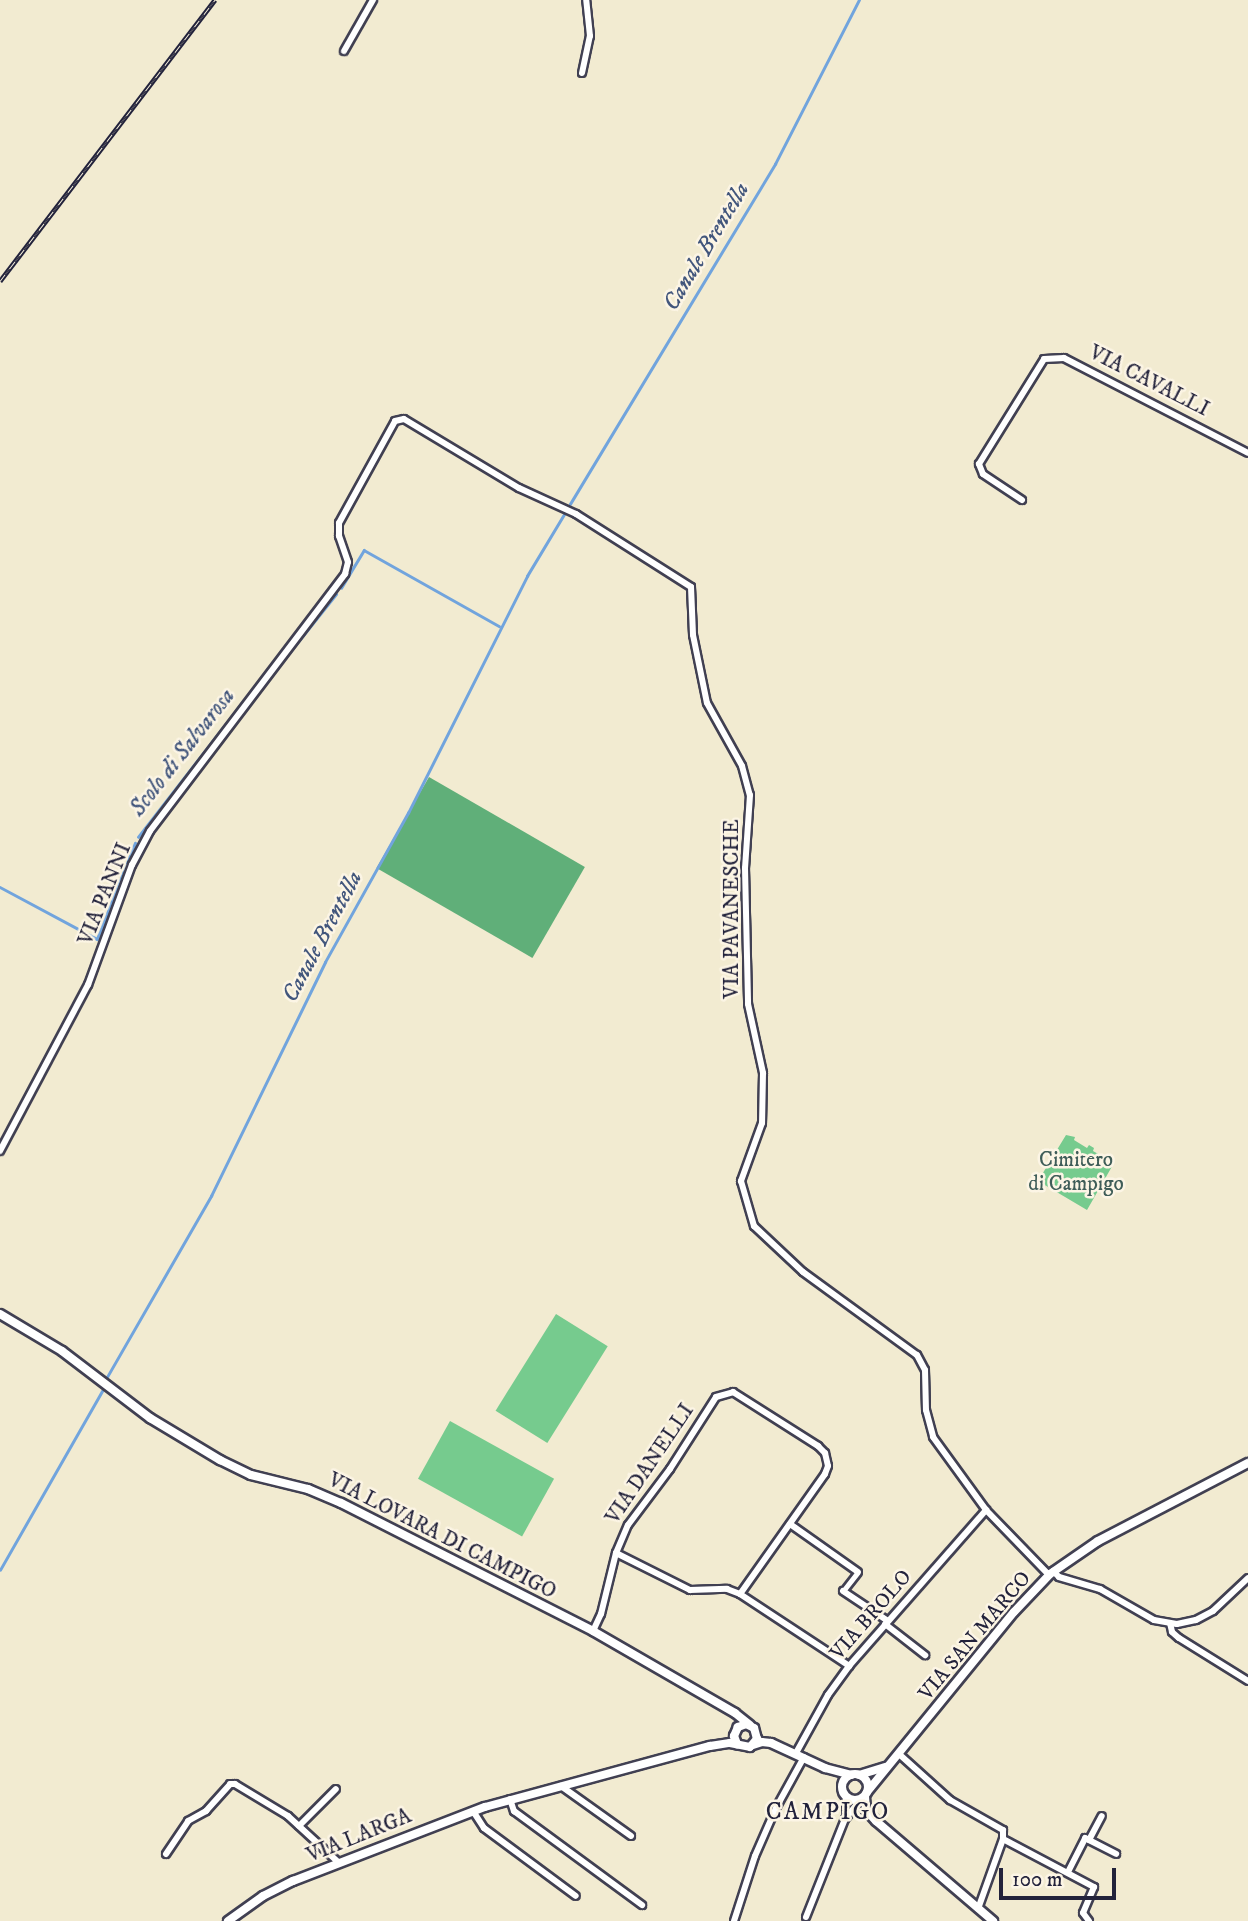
<!DOCTYPE html>
<html>
<head>
<meta charset="utf-8">
<style>
	body { margin:0 }
	#map { position:relative; width:1248px; height:1921px; overflow:hidden; background:#f2ebd1; font-family:"IM FELL DW Pica",serif }
	div>[style] { position:absolute }
	[style*='--x'] { left:calc(var(--x)*1px); top:calc(var(--y)*1px); width:calc(var(--w)*1px); rotate:calc(var(--a)*1deg) }
	.green>* { inset:0; background:#76cb8e; transform-origin:0 0 }
	.forest>* { inset:0; background:#60af79; transform-origin:0 0 }
	.stream>* { height:2.5px; margin:-1.25px; padding:0 1.25px; transform-origin:1.25px; border-radius:1.25px; background:#71a4dd }
	.roads { filter:drop-shadow(2px 0 #414052) drop-shadow(-2px 0 #414052) drop-shadow(0 2px #414052) drop-shadow(0 -2px #414052) }
	.pedestrian>* { height:5px; margin:-2.5px; padding:0 2.5px; transform-origin:2.5px; border-radius:2.5px; background:#fff }
	.minor>* { height:6px; margin:-3px; padding:0 3px; transform-origin:3px; border-radius:3px; background:#fff }
	.tertiary>* { height:8px; margin:-4px; padding:0 4px; transform-origin:4px; border-radius:4px; background:#fff }
	.tertiary>.ring { margin:-4px; padding:0; box-sizing:content-box; background:none; border:8px solid #fff; border-radius:50% }
	.rail>* { height:5px; margin-top:-2.5px; transform-origin:0; background:repeating-linear-gradient(90deg,#fcf5e5 0 8px,#22223b 0 16px); box-sizing:border-box; border-block:2px solid #22223b }
	span { translate:-50% -50%; white-space:nowrap; text-align:center; line-height:1.15; -webkit-text-stroke:5px #fcf5e5; paint-order:stroke }
	.street-label { font-size:21px; color:#22223b }
	.park-label { font-size:21px; color:#3f5d58 }
	.water-label { font-size:23px; color:#42567c; font-style:italic }
	.quarter-label { font-size:24px; color:#22223b; letter-spacing:2px }
	.scale { position:absolute; left:999px; top:1868px; width:117px; height:32px; box-sizing:border-box; border:4px solid #22223b; border-top:0; padding-left:9px; font-size:21px; line-height:24px; white-space:nowrap; color:#22223b; -webkit-text-stroke:5px #fcf5e5; paint-order:stroke }
</style>
</head>
<body>
<div id="map">
	<div class="green">
		<i style="clip-path:polygon(1066px 1135px,1075px 1137px,1074px 1140px,1087px 1148px,1089px 1145px,1094px 1148px,1093px 1151px,1114px 1163px,1087px 1210px,1038px 1181px)"></i>
		<i style="left:556px;top:1314px;width:61px;height:114px;rotate:32deg"></i>
		<i style="left:450px;top:1421px;width:119px;height:66px;rotate:29deg"></i>
	</div>
	<div class="forest">
		<i style="left:429px;top:777px;width:180px;height:105px;rotate:30deg"></i>
	</div>
	<div class="stream">
		<i style="--x:570;--y:504;--w:397;--a:-58.9"></i>
		<i style="--x:775;--y:164;--w:184;--a:-62.9"></i>
		<i style="--x:341;--y:588;--w:44;--a:-58.8"></i>
		<i style="--x:364;--y:550;--w:155;--a:29.4"></i>
		<i style="--x:278;--y:667;--w:93;--a:-51.5"></i>
		<i style="--x:138;--y:837;--w:187;--a:-52.2"></i>
		<i style="--x:0;--y:887;--w:110;--a:28.2"></i>
		<i style="--x:97;--y:939;--w:103;--a:-68.4"></i>
		<i style="--x:107;--y:1377;--w:209;--a:-60.1"></i>
		<i style="--x:211;--y:1196;--w:260;--a:-64"></i>
		<i style="--x:325;--y:962;--w:171;--a:-60.9"></i>
		<i style="--x:408;--y:813;--w:265;--a:-63.3"></i>
		<i style="--x:527;--y:576;--w:76;--a:-59"></i>
		<i style="--x:0;--y:1570;--w:206;--a:-60.3"></i>
	</div>
	<div class="roads">
		<div class="pedestrian">
			<i style="--x:843;--y:1591;--w:24;--a:-52"></i>
		</div>
		<div class="minor">
			<i style="--x:344;--y:51;--w:59;--a:-60.4"></i>
			<i style="--x:582;--y:73;--w:38;--a:-78"></i>
			<i style="--x:590;--y:36;--w:36;--a:-96"></i>
			<i style="--x:1022;--y:500;--w:47;--a:-146.3"></i>
			<i style="--x:983;--y:474;--w:11;--a:-112"></i>
			<i style="--x:979;--y:464;--w:123;--a:-58.2"></i>
			<i style="--x:1044;--y:359;--w:20;--a:-3"></i>
			<i style="--x:1064;--y:358;--w:207;--a:27.3"></i>
			<i style="--x:0;--y:1151;--w:188;--a:-62.1"></i>
			<i style="--x:88;--y:985;--w:128;--a:-69.9"></i>
			<i style="--x:132;--y:865;--w:38;--a:-62"></i>
			<i style="--x:150;--y:831;--w:323;--a:-52.8"></i>
			<i style="--x:345;--y:574;--w:12;--a:-76"></i>
			<i style="--x:348;--y:562;--w:28;--a:-109"></i>
			<i style="--x:339;--y:536;--w:13;--a:-90"></i>
			<i style="--x:339;--y:523;--w:116;--a:-61.2"></i>
			<i style="--x:395;--y:421;--w:9;--a:-13"></i>
			<i style="--x:404;--y:419;--w:134;--a:31"></i>
			<i style="--x:519;--y:488;--w:63;--a:24.5"></i>
			<i style="--x:576;--y:514;--w:136;--a:32.4"></i>
			<i style="--x:691;--y:587;--w:48;--a:87.6"></i>
			<i style="--x:693;--y:635;--w:69;--a:78.4"></i>
			<i style="--x:707;--y:703;--w:72;--a:60.9"></i>
			<i style="--x:742;--y:766;--w:30;--a:75"></i>
			<i style="--x:750;--y:795;--w:73;--a:93.9"></i>
			<i style="--x:745;--y:868;--w:136;--a:88.7"></i>
			<i style="--x:748;--y:1004;--w:71;--a:77.7"></i>
			<i style="--x:763;--y:1073;--w:50;--a:91.1"></i>
			<i style="--x:762;--y:1123;--w:62;--a:109.9"></i>
			<i style="--x:741;--y:1181;--w:47;--a:73.9"></i>
			<i style="--x:754;--y:1226;--w:67;--a:43.2"></i>
			<i style="--x:803;--y:1272;--w:141;--a:36.1"></i>
			<i style="--x:917;--y:1355;--w:17;--a:62"></i>
			<i style="--x:925;--y:1370;--w:40;--a:88.6"></i>
			<i style="--x:926;--y:1410;--w:28;--a:75"></i>
			<i style="--x:933;--y:1437;--w:90;--a:54"></i>
			<i style="--x:986;--y:1510;--w:91;--a:45.9"></i>
			<i style="--x:790;--y:1524;--w:83;--a:35.2"></i>
			<i style="--x:616;--y:1553;--w:83;--a:26.6"></i>
			<i style="--x:690;--y:1590;--w:37;--a:-2"></i>
			<i style="--x:727;--y:1589;--w:14;--a:21"></i>
			<i style="--x:740;--y:1594;--w:131;--a:33.4"></i>
			<i style="--x:1053;--y:1571;--w:8;--a:45"></i>
			<i style="--x:1059;--y:1577;--w:43;--a:16.3"></i>
			<i style="--x:1100;--y:1589;--w:62;--a:29.9"></i>
			<i style="--x:1154;--y:1620;--w:23;--a:10"></i>
			<i style="--x:1177;--y:1624;--w:19;--a:-12"></i>
			<i style="--x:1196;--y:1620;--w:19;--a:-28"></i>
			<i style="--x:1213;--y:1611;--w:48;--a:-43.3"></i>
			<i style="--x:843;--y:1591;--w:54;--a:33.7"></i>
			<i style="--x:1170;--y:1623;--w:9;--a:77"></i>
			<i style="--x:1172;--y:1632;--w:9;--a:41"></i>
			<i style="--x:1179;--y:1638;--w:81;--a:31.9"></i>
			<i style="--x:885;--y:1624;--w:51;--a:37.8"></i>
			<i style="--x:593;--y:1631;--w:19;--a:-65"></i>
			<i style="--x:601;--y:1614;--w:63;--a:-76.2"></i>
			<i style="--x:616;--y:1553;--w:30;--a:-67"></i>
			<i style="--x:628;--y:1525;--w:70;--a:-53.1"></i>
			<i style="--x:670;--y:1469;--w:85;--a:-57.4"></i>
			<i style="--x:716;--y:1397;--w:18;--a:-16"></i>
			<i style="--x:733;--y:1392;--w:101;--a:32.4"></i>
			<i style="--x:818;--y:1446;--w:10;--a:45"></i>
			<i style="--x:825;--y:1453;--w:13;--a:77"></i>
			<i style="--x:828;--y:1466;--w:9;--a:111"></i>
			<i style="--x:825;--y:1474;--w:147;--a:125.3"></i>
			<i style="--x:796;--y:1753;--w:66;--a:-61.1"></i>
			<i style="--x:828;--y:1695;--w:36;--a:-54"></i>
			<i style="--x:849;--y:1666;--w:208;--a:-48.7"></i>
			<i style="--x:899;--y:1754;--w:69;--a:42"></i>
			<i style="--x:950;--y:1800;--w:61;--a:29.5"></i>
			<i style="--x:1003;--y:1830;--w:9;--a:90"></i>
			<i style="--x:1003;--y:1839;--w:74;--a:109.7"></i>
			<i style="--x:561;--y:1786;--w:86;--a:35.5"></i>
			<i style="--x:846;--y:1796;--w:19;--a:90"></i>
			<i style="--x:510;--y:1799;--w:13;--a:72"></i>
			<i style="--x:514;--y:1811;--w:159;--a:36.3"></i>
			<i style="--x:473;--y:1811;--w:20;--a:57"></i>
			<i style="--x:484;--y:1828;--w:114;--a:36.5"></i>
			<i style="--x:299;--y:1826;--w:52;--a:-45"></i>
			<i style="--x:1003;--y:1839;--w:103;--a:27.8"></i>
			<i style="--x:1094;--y:1887;--w:28;--a:113"></i>
			<i style="--x:1083;--y:1913;--w:10;--a:53"></i>
			<i style="--x:1089;--y:1840;--w:27;--a:-62"></i>
			<i style="--x:166;--y:1854;--w:40;--a:-56"></i>
			<i style="--x:188;--y:1821;--w:21;--a:-29"></i>
			<i style="--x:206;--y:1811;--w:36;--a:-48"></i>
			<i style="--x:230;--y:1784;--w:5;--a:0"></i>
			<i style="--x:235;--y:1784;--w:62;--a:31.1"></i>
			<i style="--x:288;--y:1816;--w:68;--a:42.6"></i>
			<i style="--x:1068;--y:1872;--w:38;--a:-63"></i>
			<i style="--x:1085;--y:1838;--w:35;--a:27"></i>
			<i style="--x:806;--y:1917;--w:105;--a:-68.3"></i>
			<i style="--x:845;--y:1819;--w:27;--a:-51"></i>
			<i style="--x:734;--y:1921;--w:68;--a:-72.1"></i>
			<i style="--x:755;--y:1856;--w:52;--a:-66.4"></i>
			<i style="--x:776;--y:1808;--w:58;--a:-61.2"></i>
		</div>
		<div class="tertiary">
			<i style="--x:0;--y:1314;--w:72;--a:30.8"></i>
			<i style="--x:62;--y:1351;--w:111;--a:37.3"></i>
			<i style="--x:150;--y:1418;--w:82;--a:31"></i>
			<i style="--x:220;--y:1460;--w:34;--a:26"></i>
			<i style="--x:251;--y:1475;--w:59;--a:13.8"></i>
			<i style="--x:308;--y:1489;--w:36;--a:23"></i>
			<i style="--x:341;--y:1503;--w:283;--a:26.9"></i>
			<i style="--x:593;--y:1631;--w:164;--a:30"></i>
			<i style="--x:735;--y:1713;--w:19;--a:39"></i>
			<i style="--x:753;--y:1745;--w:9;--a:-18"></i>
			<i style="--x:762;--y:1742;--w:9;--a:6"></i>
			<i style="--x:771;--y:1743;--w:60;--a:24.8"></i>
			<i style="--x:825;--y:1768;--w:27;--a:15"></i>
			<i class="ring" style="left:842px;top:1774px;width:18px;height:18px"></i>
			<i style="--x:859;--y:1775;--w:28;--a:-17"></i>
			<i style="--x:867;--y:1792;--w:232;--a:-50.8"></i>
			<i style="--x:1014;--y:1612;--w:52;--a:-46.5"></i>
			<i style="--x:1050;--y:1574;--w:58;--a:-34.5"></i>
			<i style="--x:1098;--y:1541;--w:169;--a:-27.5"></i>
			<i style="--x:865;--y:1796;--w:14;--a:86"></i>
			<i style="--x:866;--y:1810;--w:15;--a:48"></i>
			<i style="--x:876;--y:1821;--w:154;--a:40.5"></i>
			<i style="--x:228;--y:1921;--w:43;--a:-35.5"></i>
			<i style="--x:263;--y:1896;--w:34;--a:-27"></i>
			<i style="--x:293;--y:1881;--w:206;--a:-21.1"></i>
			<i style="--x:485;--y:1807;--w:233;--a:-15.2"></i>
			<i style="--x:710;--y:1746;--w:20;--a:-9"></i>
			<i style="--x:730;--y:1743;--w:20;--a:11"></i>
			<i style="--x:750;--y:1747;--w:11;--a:-49"></i>
			<i style="--x:757;--y:1739;--w:11;--a:-105"></i>
			<i style="--x:754;--y:1728;--w:9;--a:-153"></i>
			<i style="--x:746;--y:1724;--w:9;--a:159"></i>
			<i style="--x:738;--y:1727;--w:10;--a:114"></i>
			<i style="--x:734;--y:1736;--w:9;--a:69"></i>
		</div>
	</div>
	<div class="rail">
		<i style="--x:0;--y:281;--w:354;--a:-52.6"></i>
	</div>
	<div class="street-label">
		<span style="left:1149px;top:381px;rotate:27deg">VIA CAVALLI</span>
		<span style="left:105px;top:894px;rotate:-68deg">VIA PANNI</span>
		<span style="left:732px;top:909px;rotate:-90deg">VIA PAVANESCHE</span>
		<span style="left:650px;top:1464px;rotate:-56deg">VIA DANELLI</span>
		<span style="left:442px;top:1536px;rotate:27deg">VIA LOVARA DI CAMPIGO</span>
		<span style="left:871px;top:1615px;rotate:-49deg">VIA BROLO</span>
		<span style="left:975px;top:1636px;rotate:-50deg">VIA SAN MARCO</span>
		<span style="left:359px;top:1836px;rotate:-22deg">VIA LARGA</span>
	</div>
	<div class="park-label">
		<span style="left:1076px;top:1172px">Cimitero<br>di Campigo</span>
	</div>
	<div class="water-label">
		<span style="left:707px;top:247px;rotate:-59deg">Canale Brentella</span>
		<span style="left:183px;top:753px;rotate:-52deg">Scolo di Salvarosa</span>
		<span style="left:323px;top:937px;rotate:-62deg">Canale Brentella</span>
	</div>
	<div class="quarter-label">
		<span style="left:828px;top:1813px">CAMPIGO</span>
	</div>
	<div class="scale">100 m</div>
</div>
</body>
</html>
